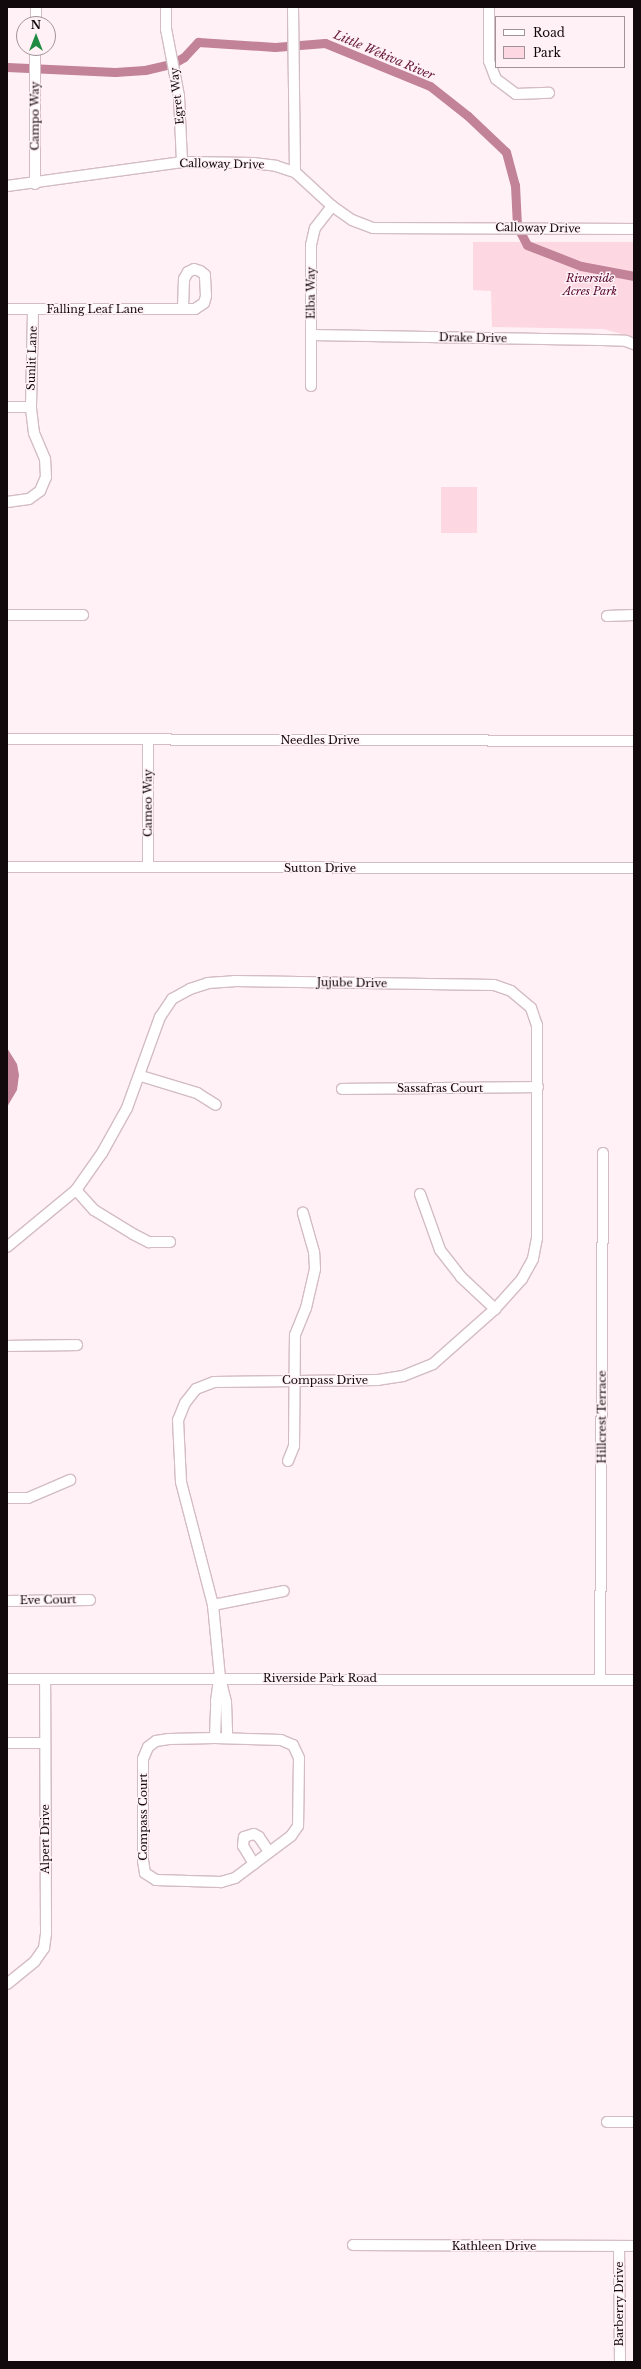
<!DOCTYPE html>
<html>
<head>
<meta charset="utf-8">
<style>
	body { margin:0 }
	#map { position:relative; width:641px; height:2369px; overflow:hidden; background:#fff1f5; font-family:"Libre Baskerville",serif }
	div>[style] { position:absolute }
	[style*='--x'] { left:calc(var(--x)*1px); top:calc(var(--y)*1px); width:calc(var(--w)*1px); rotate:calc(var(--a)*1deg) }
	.green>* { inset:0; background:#fdd7e2; transform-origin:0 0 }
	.water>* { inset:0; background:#c28297 }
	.canal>* { height:9px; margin:-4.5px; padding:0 4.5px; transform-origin:4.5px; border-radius:4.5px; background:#c28297 }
	.roads { filter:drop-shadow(1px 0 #d3bcc3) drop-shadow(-1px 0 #d3bcc3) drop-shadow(0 1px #d3bcc3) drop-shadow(0 -1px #d3bcc3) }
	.minor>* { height:10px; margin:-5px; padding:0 5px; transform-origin:5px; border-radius:5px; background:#fff }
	span { translate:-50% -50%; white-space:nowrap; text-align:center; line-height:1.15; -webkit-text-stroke:3px #fff1f5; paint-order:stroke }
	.street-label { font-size:11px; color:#11090c }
	.park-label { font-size:11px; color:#54052b; font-style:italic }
	.water-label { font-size:12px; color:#631637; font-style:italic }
	.frame { position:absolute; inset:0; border:8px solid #11090c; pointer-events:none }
	.legend { position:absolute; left:495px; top:16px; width:130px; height:52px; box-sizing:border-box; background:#fff1f5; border:1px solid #a09498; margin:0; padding:5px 7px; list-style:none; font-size:12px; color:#11090c }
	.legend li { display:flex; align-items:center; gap:8px; height:20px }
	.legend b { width:20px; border:1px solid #a09498 }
	.north { position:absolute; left:16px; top:16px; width:40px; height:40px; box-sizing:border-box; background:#fff1f5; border:1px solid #a09498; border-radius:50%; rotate:0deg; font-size:11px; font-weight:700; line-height:16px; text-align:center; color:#11090c }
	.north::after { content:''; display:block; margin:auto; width:14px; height:18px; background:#1f8a41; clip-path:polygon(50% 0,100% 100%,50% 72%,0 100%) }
</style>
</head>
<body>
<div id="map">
	<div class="green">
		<i style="clip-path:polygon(473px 242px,634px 242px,634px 337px,603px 329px,492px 327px,491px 291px,473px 290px)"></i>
		<i style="left:441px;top:487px;width:36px;height:46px"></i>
	</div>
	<div class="water">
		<i style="clip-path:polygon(7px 1048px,17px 1064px,19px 1075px,17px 1090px,7px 1107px)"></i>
	</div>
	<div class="canal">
		<i style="--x:7;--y:67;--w:108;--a:2.7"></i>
		<i style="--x:115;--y:72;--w:30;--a:-4"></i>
		<i style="--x:145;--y:70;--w:28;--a:-13"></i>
		<i style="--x:172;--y:64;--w:14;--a:-30"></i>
		<i style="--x:184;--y:57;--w:21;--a:-47"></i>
		<i style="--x:198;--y:42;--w:77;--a:3.7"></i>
		<i style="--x:275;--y:47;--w:50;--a:-4.6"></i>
		<i style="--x:325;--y:43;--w:113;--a:22.3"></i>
		<i style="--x:430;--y:86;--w:48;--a:38.3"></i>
		<i style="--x:468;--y:116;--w:52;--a:43.5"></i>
		<i style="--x:506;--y:152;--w:34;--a:75"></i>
		<i style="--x:515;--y:185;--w:41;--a:87.2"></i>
		<i style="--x:517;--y:226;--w:21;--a:62"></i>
		<i style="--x:527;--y:245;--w:58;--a:21.3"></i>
		<i style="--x:581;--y:266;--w:54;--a:10.7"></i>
	</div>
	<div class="roads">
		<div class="minor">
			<i style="--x:166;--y:7;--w:22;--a:90"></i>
			<i style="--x:166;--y:29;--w:68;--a:79"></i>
			<i style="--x:179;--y:96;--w:66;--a:87.4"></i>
			<i style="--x:293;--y:7;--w:165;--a:89.3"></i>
			<i style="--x:489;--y:7;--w:54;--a:90"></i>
			<i style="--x:489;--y:61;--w:19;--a:69"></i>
			<i style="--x:496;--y:79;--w:25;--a:37"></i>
			<i style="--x:516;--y:94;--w:33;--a:-2"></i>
			<i style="--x:36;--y:24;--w:17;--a:-90"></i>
			<i style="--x:35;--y:184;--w:136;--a:-90"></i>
			<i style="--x:7;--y:186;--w:177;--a:-7.8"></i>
			<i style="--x:182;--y:162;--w:71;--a:0.8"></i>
			<i style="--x:253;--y:163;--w:23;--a:7"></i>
			<i style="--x:276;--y:166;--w:20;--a:18"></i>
			<i style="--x:295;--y:172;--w:50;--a:42.6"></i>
			<i style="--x:332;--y:206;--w:24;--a:35"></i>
			<i style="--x:352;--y:220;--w:22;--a:21"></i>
			<i style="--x:373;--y:228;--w:261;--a:0.2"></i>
			<i style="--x:7;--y:309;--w:188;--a:0"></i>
			<i style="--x:195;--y:309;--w:11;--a:-34"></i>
			<i style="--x:204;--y:303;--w:7;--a:-74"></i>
			<i style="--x:206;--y:296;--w:21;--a:-93"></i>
			<i style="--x:205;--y:275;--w:6;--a:-141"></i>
			<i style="--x:200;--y:271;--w:6;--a:-162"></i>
			<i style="--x:194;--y:269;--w:7;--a:153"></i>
			<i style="--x:188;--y:272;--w:8;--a:120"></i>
			<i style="--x:184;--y:279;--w:30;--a:92"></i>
			<i style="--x:311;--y:335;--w:291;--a:1"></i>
			<i style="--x:602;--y:340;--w:24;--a:2"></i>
			<i style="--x:626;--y:341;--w:9;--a:21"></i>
			<i style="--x:311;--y:386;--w:141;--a:-90"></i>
			<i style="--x:311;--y:245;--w:17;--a:-77"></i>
			<i style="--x:315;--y:228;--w:28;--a:-52"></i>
			<i style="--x:7;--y:407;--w:24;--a:0"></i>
			<i style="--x:7;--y:502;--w:22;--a:-8"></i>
			<i style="--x:29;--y:499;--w:14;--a:-36"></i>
			<i style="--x:40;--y:491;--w:15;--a:-67"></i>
			<i style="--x:46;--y:477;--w:18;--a:-93"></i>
			<i style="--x:45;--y:459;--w:28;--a:-113"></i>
			<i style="--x:34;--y:433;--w:26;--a:-97"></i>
			<i style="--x:31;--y:407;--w:98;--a:-88.8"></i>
			<i style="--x:7;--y:615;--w:76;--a:0"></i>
			<i style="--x:607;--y:616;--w:27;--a:-2"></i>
			<i style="--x:7;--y:739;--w:627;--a:0.18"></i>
			<i style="--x:148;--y:739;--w:128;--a:90"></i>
			<i style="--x:7;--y:867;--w:627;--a:0.09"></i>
			<i style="--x:141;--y:1076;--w:59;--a:16.9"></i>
			<i style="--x:197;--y:1093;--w:22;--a:32"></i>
			<i style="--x:342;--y:1089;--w:196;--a:-0.6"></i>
			<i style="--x:76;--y:1190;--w:27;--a:48"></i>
			<i style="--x:94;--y:1210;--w:46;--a:31.6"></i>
			<i style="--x:133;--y:1234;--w:18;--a:27"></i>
			<i style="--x:149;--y:1242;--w:21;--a:0"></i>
			<i style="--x:420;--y:1194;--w:59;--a:70.3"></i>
			<i style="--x:440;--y:1250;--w:34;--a:52"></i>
			<i style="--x:461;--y:1277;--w:47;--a:43.3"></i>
			<i style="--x:7;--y:1247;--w:89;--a:-39.6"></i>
			<i style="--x:76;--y:1190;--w:45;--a:-54.9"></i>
			<i style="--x:102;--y:1153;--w:51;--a:-60.9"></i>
			<i style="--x:127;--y:1108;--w:97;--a:-70.1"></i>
			<i style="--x:160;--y:1017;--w:22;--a:-56"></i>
			<i style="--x:172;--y:999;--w:21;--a:-29"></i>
			<i style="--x:190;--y:989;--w:19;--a:-18"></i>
			<i style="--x:208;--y:983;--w:26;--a:-4"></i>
			<i style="--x:234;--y:981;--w:260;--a:0.9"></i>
			<i style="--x:494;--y:985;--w:18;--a:19"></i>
			<i style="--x:511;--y:991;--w:26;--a:40"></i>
			<i style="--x:531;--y:1008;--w:18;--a:71"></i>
			<i style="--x:537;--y:1025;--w:213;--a:90"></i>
			<i style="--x:537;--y:1238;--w:21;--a:101"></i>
			<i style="--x:533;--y:1259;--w:23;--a:119"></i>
			<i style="--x:522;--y:1279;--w:40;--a:132"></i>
			<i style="--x:495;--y:1309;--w:83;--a:138.4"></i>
			<i style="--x:433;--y:1364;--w:32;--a:158"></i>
			<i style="--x:403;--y:1376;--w:25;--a:171"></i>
			<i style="--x:378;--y:1380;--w:164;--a:179.3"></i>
			<i style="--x:214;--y:1382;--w:19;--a:159"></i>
			<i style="--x:196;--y:1389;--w:18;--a:128"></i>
			<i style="--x:185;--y:1403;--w:18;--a:112"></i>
			<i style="--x:178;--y:1420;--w:62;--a:87.2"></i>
			<i style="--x:181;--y:1482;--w:127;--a:75.4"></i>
			<i style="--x:213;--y:1605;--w:73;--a:84.5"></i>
			<i style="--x:220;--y:1678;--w:25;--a:76"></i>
			<i style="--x:226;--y:1702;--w:36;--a:88"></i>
			<i style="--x:7;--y:1346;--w:70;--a:-0.8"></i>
			<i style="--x:288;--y:1461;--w:16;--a:-68"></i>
			<i style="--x:294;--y:1446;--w:111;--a:-89.5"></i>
			<i style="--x:295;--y:1335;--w:29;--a:-68"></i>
			<i style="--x:306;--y:1308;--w:40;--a:-77"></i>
			<i style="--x:315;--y:1269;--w:17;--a:-93"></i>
			<i style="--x:314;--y:1252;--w:41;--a:-105.8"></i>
			<i style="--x:7;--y:1498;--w:21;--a:0"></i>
			<i style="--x:28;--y:1498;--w:46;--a:-23.2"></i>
			<i style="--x:7;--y:1601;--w:83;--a:-0.7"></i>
			<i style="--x:213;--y:1605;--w:72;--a:-11.2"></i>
			<i style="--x:7;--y:1679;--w:627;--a:0.09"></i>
			<i style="--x:600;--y:1680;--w:527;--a:-89.67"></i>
			<i style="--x:215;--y:1738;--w:66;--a:1.7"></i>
			<i style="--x:281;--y:1740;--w:13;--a:23"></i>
			<i style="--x:293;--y:1745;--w:14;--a:65"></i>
			<i style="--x:299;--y:1758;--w:68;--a:90.8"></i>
			<i style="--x:298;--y:1826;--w:12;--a:125"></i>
			<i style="--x:291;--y:1836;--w:70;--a:143.1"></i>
			<i style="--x:235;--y:1878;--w:15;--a:164"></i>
			<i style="--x:221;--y:1882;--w:65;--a:-178.2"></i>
			<i style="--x:156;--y:1880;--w:13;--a:-148"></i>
			<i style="--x:145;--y:1873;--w:12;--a:-99"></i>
			<i style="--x:143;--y:1861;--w:102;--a:-90"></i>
			<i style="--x:143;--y:1759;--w:13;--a:-67"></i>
			<i style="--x:148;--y:1747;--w:10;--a:-37"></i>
			<i style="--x:156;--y:1741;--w:13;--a:-9"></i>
			<i style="--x:169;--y:1739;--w:46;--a:-1.2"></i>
			<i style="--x:215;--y:1738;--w:37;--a:-88"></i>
			<i style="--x:216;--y:1701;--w:21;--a:-82"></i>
			<i style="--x:7;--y:1743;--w:37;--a:0"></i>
			<i style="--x:254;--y:1864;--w:21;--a:-121"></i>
			<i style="--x:243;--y:1846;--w:9;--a:-84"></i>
			<i style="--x:244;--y:1837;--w:10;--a:-17"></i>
			<i style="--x:254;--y:1834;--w:6;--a:31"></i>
			<i style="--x:259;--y:1837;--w:18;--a:56"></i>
			<i style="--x:7;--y:1984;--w:36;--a:-39"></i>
			<i style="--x:35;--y:1961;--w:16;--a:-55"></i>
			<i style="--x:44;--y:1948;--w:15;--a:-82"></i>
			<i style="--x:46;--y:1933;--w:254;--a:-90.2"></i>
			<i style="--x:607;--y:2122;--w:27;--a:0"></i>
			<i style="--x:353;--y:2245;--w:281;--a:0.2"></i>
			<i style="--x:619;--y:2246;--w:116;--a:89.5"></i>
		</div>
	</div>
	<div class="street-label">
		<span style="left:177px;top:96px;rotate:-96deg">Egret Way</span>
		<span style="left:35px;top:116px;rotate:-90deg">Campo Way</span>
		<span style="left:222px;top:164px;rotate:1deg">Calloway Drive</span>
		<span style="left:538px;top:228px;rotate:1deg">Calloway Drive</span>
		<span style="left:311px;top:293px;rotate:-90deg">Elba Way</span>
		<span style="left:95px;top:309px">Falling Leaf Lane</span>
		<span style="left:473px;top:338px;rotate:1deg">Drake Drive</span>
		<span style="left:32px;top:358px;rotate:-88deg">Sunlit Lane</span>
		<span style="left:320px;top:740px">Needles Drive</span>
		<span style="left:148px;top:803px;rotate:-90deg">Cameo Way</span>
		<span style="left:320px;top:868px">Sutton Drive</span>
		<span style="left:352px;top:983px;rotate:1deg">Jujube Drive</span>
		<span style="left:440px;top:1088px">Sassafras Court</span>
		<span style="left:325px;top:1380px">Compass Drive</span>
		<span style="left:602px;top:1417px;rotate:-90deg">Hillcrest Terrace</span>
		<span style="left:48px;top:1600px;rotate:-1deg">Eve Court</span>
		<span style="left:320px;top:1678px">Riverside Park Road</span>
		<span style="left:143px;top:1817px;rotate:-90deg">Compass Court</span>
		<span style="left:45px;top:1839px;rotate:-90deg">Alpert Drive</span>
		<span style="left:494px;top:2246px">Kathleen Drive</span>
		<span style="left:619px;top:2304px;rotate:-90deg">Barberry Drive</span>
	</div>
	<div class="park-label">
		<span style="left:590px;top:285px">Riverside<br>Acres Park</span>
	</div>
	<div class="water-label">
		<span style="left:384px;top:55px;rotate:23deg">Little Wekiva River</span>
	</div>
	<div class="frame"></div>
	<ul class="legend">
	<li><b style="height:5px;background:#fff"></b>Road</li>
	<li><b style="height:11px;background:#fdd7e2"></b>Park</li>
	</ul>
	<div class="north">N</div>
</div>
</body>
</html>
